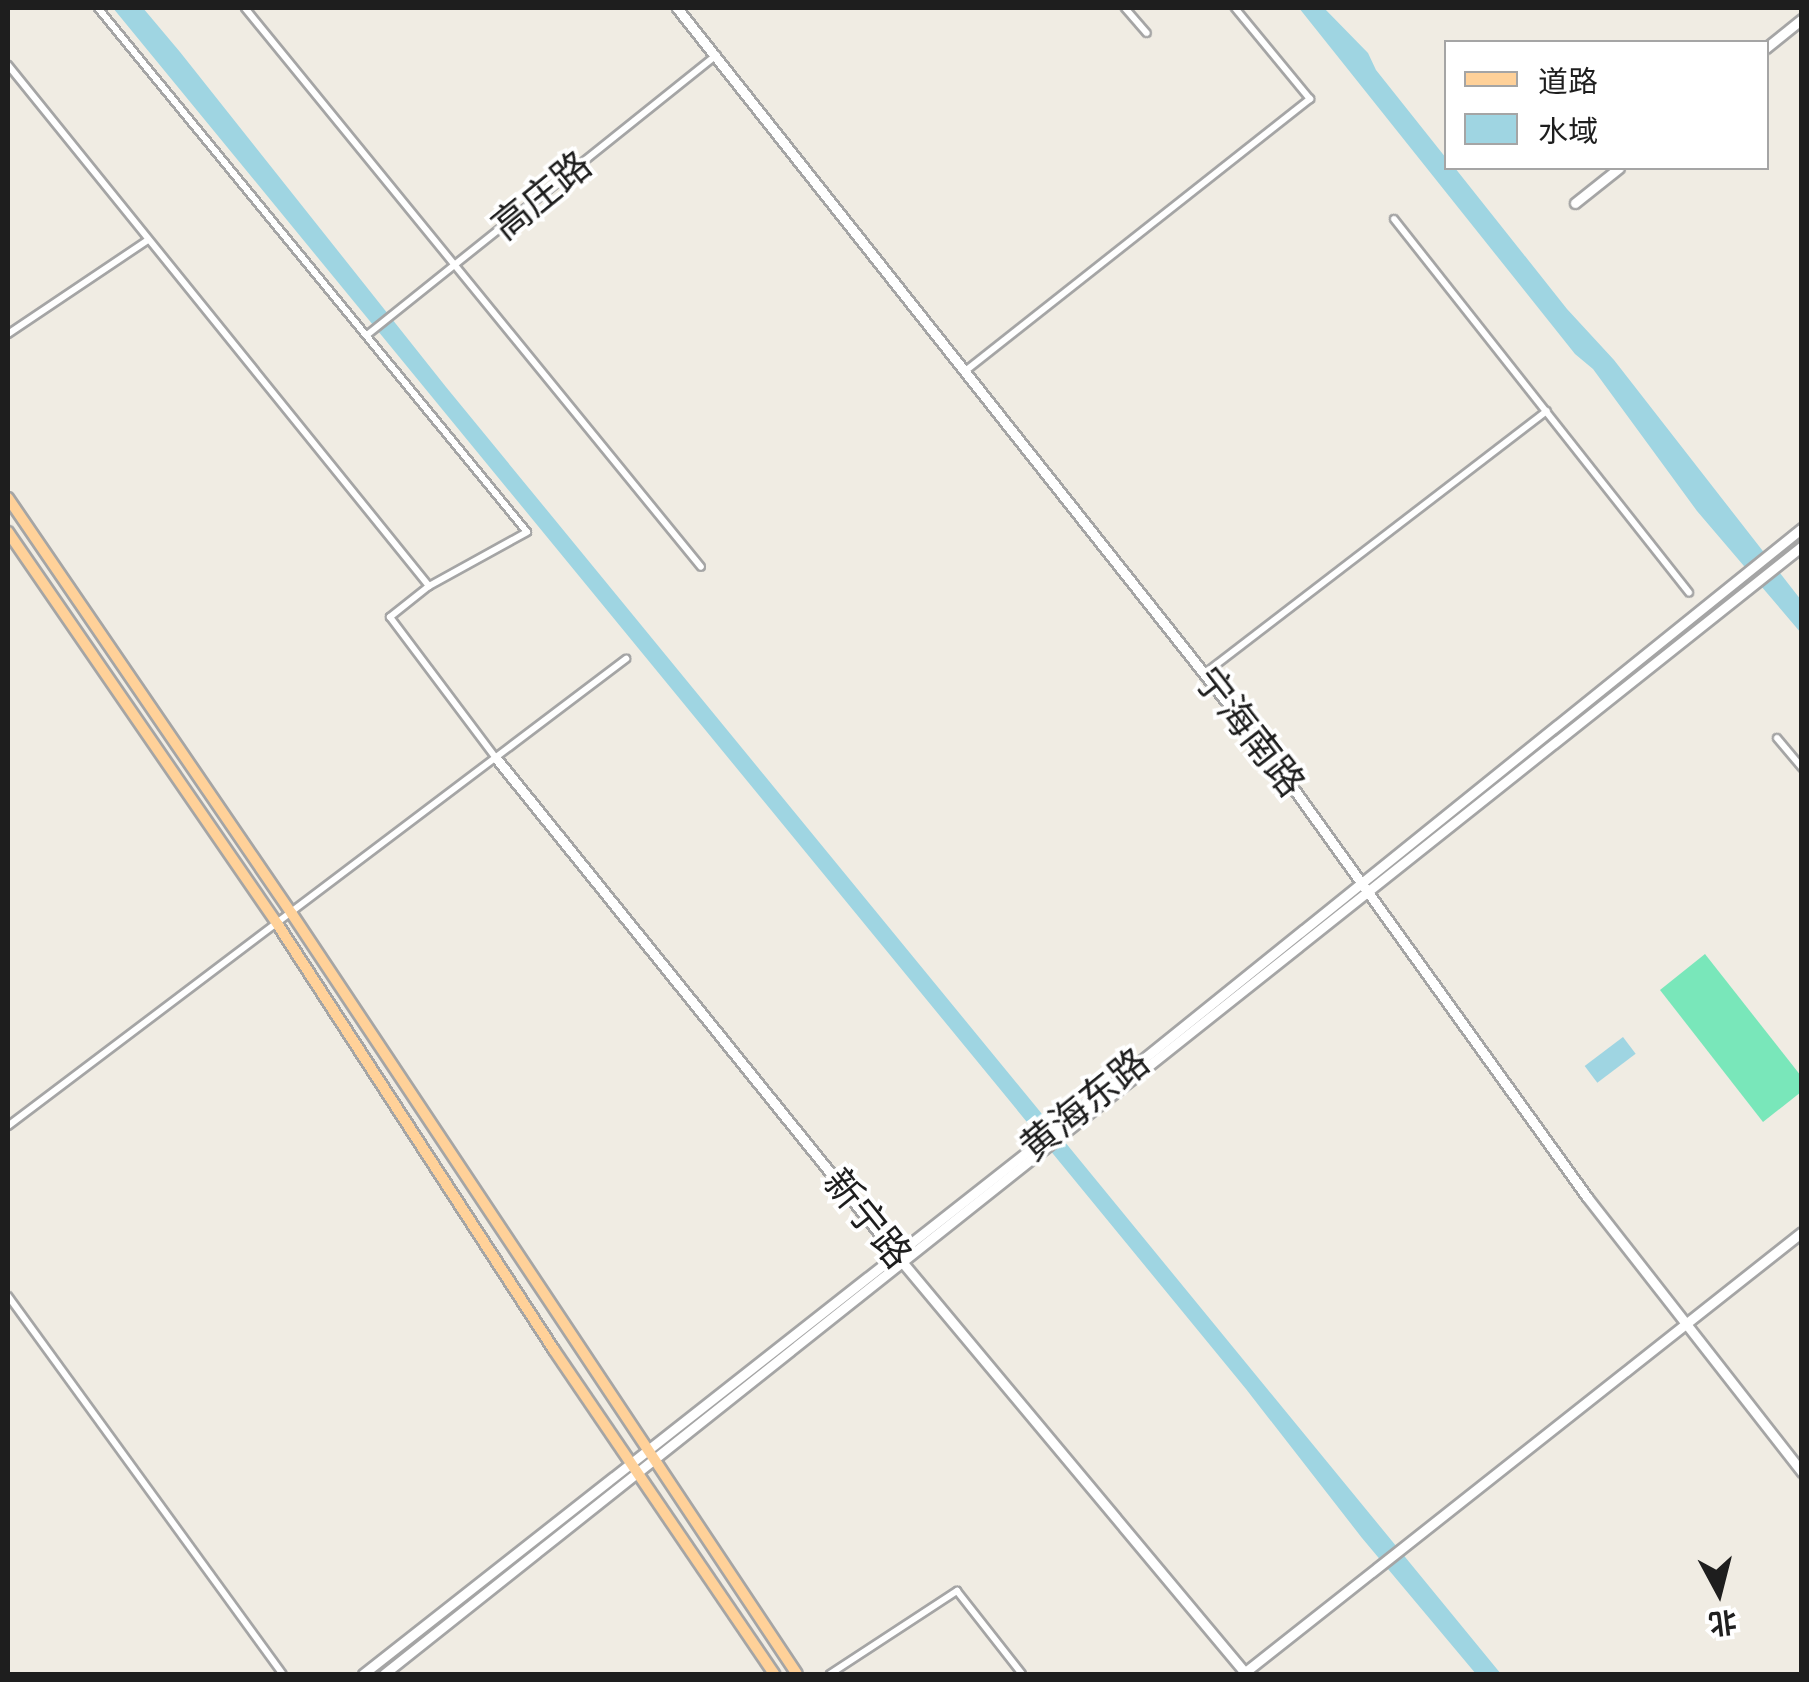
<!DOCTYPE html>
<html>
<head>
<meta charset="utf-8">
<style>
	body { margin:0 }
	#map { position:relative; width:1809px; height:1682px; overflow:hidden; background:#f0ece3; font-family:Karla,"Noto Sans SC",sans-serif }
	div>[style] { position:absolute }
	[style*='--x'] { left:calc(var(--x)*1px); top:calc(var(--y)*1px); width:calc(var(--w)*1px); rotate:calc(var(--a)*1deg) }
	.pitch>* { inset:0; background:#79e7ba }
	.water>* { inset:0; background:#9fd5e2; transform-origin:0 0 }
	.roads { filter:drop-shadow(2px 0 #a5a5a5) drop-shadow(-2px 0 #a5a5a5) drop-shadow(0 2px #a5a5a5) drop-shadow(0 -2px #a5a5a5) }
	.minor>* { height:6px; margin:-3px; padding:0 3px; transform-origin:3px; border-radius:3px; background:#fff }
	.tertiary>* { height:9px; margin:-4.5px; padding:0 4.5px; transform-origin:4.5px; border-radius:4.5px; background:#fff }
	.primary>* { height:10px; margin:-5px; padding:0 5px; transform-origin:5px; border-radius:5px; background:#ffd199 }
	span { translate:-50% -50%; white-space:nowrap; text-align:center; line-height:1.15; -webkit-text-stroke:8px #fff; paint-order:stroke }
	.street-label { font-size:38px; color:#1e1e1e }
	.frame { position:absolute; inset:0; border:10px solid #1e1e1e; pointer-events:none }
	.legend { position:absolute; left:1444px; top:40px; width:325px; height:130px; box-sizing:border-box; background:#fff; border:2px solid #a5a5a5; margin:0; padding:12px 18px; list-style:none; font-size:30px; color:#1e1e1e }
	.legend li { display:flex; align-items:center; gap:20px; height:50px }
	.legend b { width:50px; border:2px solid #a5a5a5 }
	.north { position:absolute; left:1669px; top:1542px; width:100px; height:100px; -webkit-text-stroke:8px #fff; paint-order:stroke; rotate:173deg; font-size:28px; font-weight:700; line-height:40px; text-align:center; color:#1e1e1e }
	.north::after { content:''; display:block; margin:auto; width:35px; height:45px; background:#1e1e1e; clip-path:polygon(50% 0,100% 100%,50% 72%,0 100%) }
</style>
</head>
<body>
<div id="map">
	<div class="pitch">
		<i style="clip-path:polygon(1705px 954px,1801px 1076px,1801px 1092px,1763px 1122px,1660px 990px)"></i>
	</div>
	<div class="water">
		<i style="clip-path:polygon(113px 8px,143px 8px,180px 52px,446px 387px,1501px 1674px,1476px 1674px,1362px 1538px,1246px 1389px)"></i>
		<i style="clip-path:polygon(1299px 8px,1324px 8px,1368px 53px,1376px 70px,1446px 158px,1446px 168px,1455px 168px,1567px 309px,1614px 360px,1801px 600px,1801px 633px,1697px 511px,1593px 369px,1575px 354px)"></i>
		<i style="left:1623px;top:1037px;width:21px;height:48px;rotate:53deg"></i>
	</div>
	<div class="roads">
		<div class="minor">
			<i style="--x:98;--y:8;--w:677;--a:50.69"></i>
			<i style="--x:527;--y:532;--w:112;--a:151.1"></i>
			<i style="--x:245;--y:8;--w:721;--a:50.79"></i>
			<i style="--x:1125;--y:8;--w:33;--a:49"></i>
			<i style="--x:8;--y:65;--w:670;--a:51.06"></i>
			<i style="--x:429;--y:586;--w:50;--a:141.5"></i>
			<i style="--x:390;--y:617;--w:176;--a:53.1"></i>
			<i style="--x:1394;--y:219;--w:476;--a:51.7"></i>
			<i style="--x:8;--y:334;--w:169;--a:-33.9"></i>
			<i style="--x:367;--y:335;--w:448;--a:-38.7"></i>
			<i style="--x:964;--y:372;--w:441;--a:-38.3"></i>
			<i style="--x:1310;--y:99;--w:118;--a:-129.5"></i>
			<i style="--x:1204;--y:674;--w:432;--a:-37.5"></i>
			<i style="--x:1777;--y:738;--w:39;--a:50"></i>
			<i style="--x:8;--y:1126;--w:775;--a:-37.08"></i>
			<i style="--x:8;--y:1296;--w:467;--a:54"></i>
			<i style="--x:830;--y:1674;--w:152;--a:-33.2"></i>
			<i style="--x:957;--y:1591;--w:105;--a:51.9"></i>
		</div>
		<div class="tertiary">
			<i style="--x:677;--y:8;--w:968;--a:51.63"></i>
			<i style="--x:1278;--y:767;--w:530;--a:54.3"></i>
			<i style="--x:1587;--y:1197;--w:349;--a:52"></i>
			<i style="--x:1766;--y:48;--w:46;--a:-38.9"></i>
			<i style="--x:1575;--y:203;--w:56;--a:-38.5"></i>
			<i style="--x:496;--y:758;--w:649;--a:51.13"></i>
			<i style="--x:903;--y:1263;--w:535;--a:50.15"></i>
			<i style="--x:1244;--y:1673;--w:711;--a:-38.32"></i>
			<i style="--x:363;--y:1674;--w:893;--a:-38.18"></i>
			<i style="--x:1065;--y:1122;--w:947;--a:-38.87"></i>
			<i style="--x:384;--y:1674;--w:1812;--a:-38.5"></i>
		</div>
		<div class="primary">
			<i style="--x:8;--y:498;--w:504;--a:55.68"></i>
			<i style="--x:292;--y:914;--w:912;--a:56.4"></i>
			<i style="--x:8;--y:532;--w:477;--a:55.5"></i>
			<i style="--x:278;--y:925;--w:507;--a:57"></i>
			<i style="--x:554;--y:1350;--w:392;--a:55.8"></i>
		</div>
	</div>
	<div class="street-label">
		<span style="left:542px;top:196px;rotate:-39deg">高庄路</span>
		<span style="left:1249px;top:732px;rotate:52deg">宁海南路</span>
		<span style="left:1085px;top:1105px;rotate:-39deg">黄海东路</span>
		<span style="left:867px;top:1219px;rotate:51deg">新宁路</span>
	</div>
	<div class="frame"></div>
	<ul class="legend">
	<li><b style="height:12px;background:#ffd199"></b>道路</li>
	<li><b style="height:28px;background:#9fd5e2"></b>水域</li>
	</ul>
	<div class="north">北</div>
</div>
</body>
</html>
